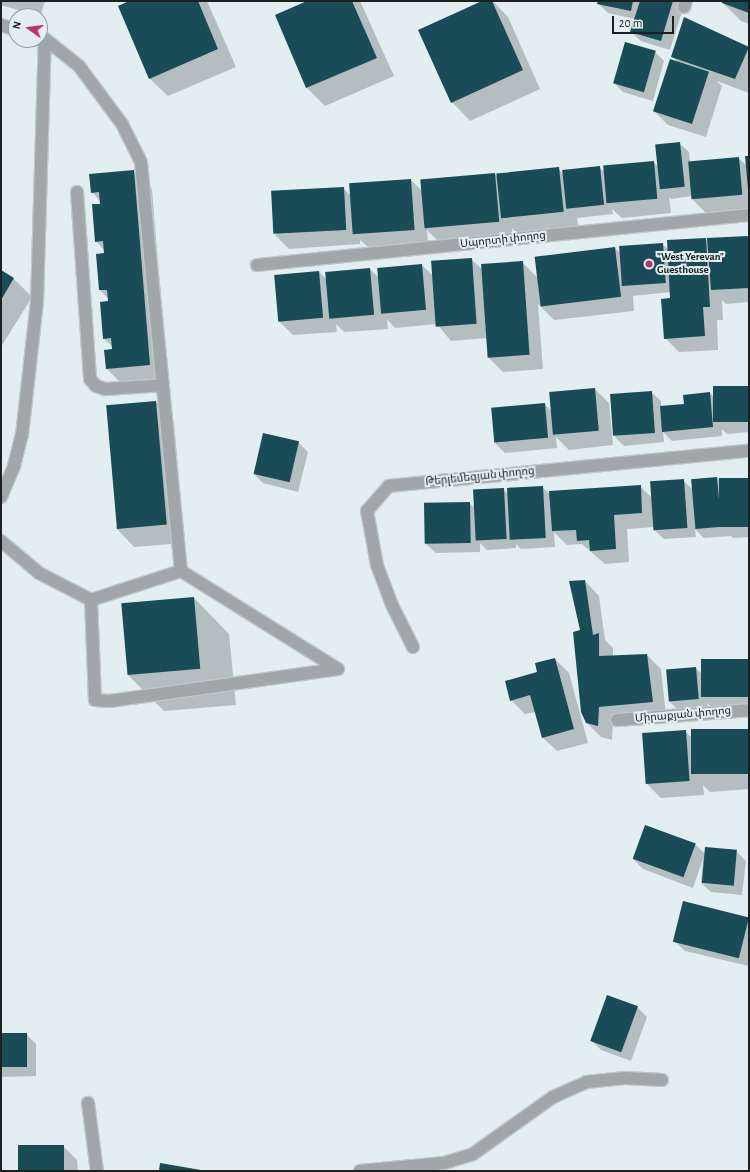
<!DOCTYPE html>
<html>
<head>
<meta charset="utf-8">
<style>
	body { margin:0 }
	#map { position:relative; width:750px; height:1172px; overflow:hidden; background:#e2eef1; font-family:"Alegreya Sans","Noto Sans Armenian",sans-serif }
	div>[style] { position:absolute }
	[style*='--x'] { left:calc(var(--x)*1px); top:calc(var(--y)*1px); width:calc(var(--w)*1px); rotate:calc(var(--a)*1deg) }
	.shadow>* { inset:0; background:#0003 }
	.building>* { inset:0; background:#194c56; transform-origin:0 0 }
	.roads { filter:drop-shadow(1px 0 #bec9cc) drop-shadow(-1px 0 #bec9cc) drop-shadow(0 1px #bec9cc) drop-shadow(0 -1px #bec9cc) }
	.lane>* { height:12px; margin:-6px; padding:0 6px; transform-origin:6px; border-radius:6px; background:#a1a6a8 }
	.street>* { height:12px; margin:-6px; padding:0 6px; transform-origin:6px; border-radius:6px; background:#a1a6a8 }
	.dots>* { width:11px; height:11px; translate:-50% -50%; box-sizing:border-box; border:2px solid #e2eef1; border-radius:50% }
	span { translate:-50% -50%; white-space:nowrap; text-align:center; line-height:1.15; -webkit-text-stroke:4px #e2eef1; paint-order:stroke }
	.street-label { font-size:11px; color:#1c2021 }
	.poi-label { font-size:11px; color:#1c2021; font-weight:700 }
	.left { translate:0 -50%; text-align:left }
	.frame { position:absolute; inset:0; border:2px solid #1c2021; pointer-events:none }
	.north { position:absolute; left:8px; top:8px; width:40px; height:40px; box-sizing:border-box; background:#e2eef1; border:1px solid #939c9e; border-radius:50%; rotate:284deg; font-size:11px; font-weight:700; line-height:16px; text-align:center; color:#1c2021 }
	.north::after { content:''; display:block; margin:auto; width:14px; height:18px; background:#be3264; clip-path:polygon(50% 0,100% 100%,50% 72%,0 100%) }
	.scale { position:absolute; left:612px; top:16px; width:62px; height:18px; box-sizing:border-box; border:2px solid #1c2021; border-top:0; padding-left:5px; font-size:12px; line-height:14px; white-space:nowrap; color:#1c2021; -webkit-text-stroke:3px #e2eef1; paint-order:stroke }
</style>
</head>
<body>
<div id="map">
	<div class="shadow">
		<i style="clip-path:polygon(1px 1px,45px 1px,40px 17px,1px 5px)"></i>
		<i style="clip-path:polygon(132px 1px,207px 1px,236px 67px,168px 96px,149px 78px)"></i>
		<i style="clip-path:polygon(309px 1px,360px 1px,394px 76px,325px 106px,307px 88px,276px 15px)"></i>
		<i style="clip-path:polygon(484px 1px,493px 1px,508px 17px,540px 89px,470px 121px,452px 102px)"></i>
		<i style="clip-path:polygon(599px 1px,680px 1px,684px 5px,670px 50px,641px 41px,631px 32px,635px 19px,608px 13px,599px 4px)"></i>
		<i style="clip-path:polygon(723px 1px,749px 1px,749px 24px,741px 21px,723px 3px)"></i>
		<i style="clip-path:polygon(748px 48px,749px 93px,717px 81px,722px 86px,706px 137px,668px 125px,654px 111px,678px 63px,672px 56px)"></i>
		<i style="clip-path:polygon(655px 52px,664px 61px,653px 101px,623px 92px,614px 83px)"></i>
		<i style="clip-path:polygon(679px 143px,689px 152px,690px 163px,738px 158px,747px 166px,749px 157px,749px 210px,707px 214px,693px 200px,692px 196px,671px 199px,669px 197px,671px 213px,622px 218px,612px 209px,613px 214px,577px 218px,578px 226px,517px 233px,512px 228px,513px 236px,439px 242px,427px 230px,428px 243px,368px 247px,360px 240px,360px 244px,289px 249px,275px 235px,343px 188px,351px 196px,411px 180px,422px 191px,495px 174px,498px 178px,558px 168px,563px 174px,599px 167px,604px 172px,653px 162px,659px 167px)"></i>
		<i style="clip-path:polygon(134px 171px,152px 189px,168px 383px,125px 387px,107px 369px,113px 350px,113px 347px,104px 339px,109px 299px,100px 290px,104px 250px,96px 241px,101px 204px,100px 201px,92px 192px)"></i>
		<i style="clip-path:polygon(705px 239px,709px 242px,749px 239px,749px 302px,726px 304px,722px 300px,723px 320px,717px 320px,718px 350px,679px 352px,665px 338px,671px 292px,633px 296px,634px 311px,554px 320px,538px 304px,543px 369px,503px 372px,489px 358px,487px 338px,451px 341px,437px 324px,395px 328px,387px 319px,388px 329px,344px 332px,336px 324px,337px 332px,293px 335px,279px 321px,319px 272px,327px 280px,370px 269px,378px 277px,422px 265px,433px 276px,471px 259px,483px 270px,522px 262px,537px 277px,615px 248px,620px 253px,662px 244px,669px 250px)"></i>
		<i style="clip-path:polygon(1px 271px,14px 279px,32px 297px,1px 347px)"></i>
		<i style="clip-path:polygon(749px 387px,749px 432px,727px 434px,722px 429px,722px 436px,672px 441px,663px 432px,664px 442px,624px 446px,615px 437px,651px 392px,661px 401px,661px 407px,685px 405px,710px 393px,715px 398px)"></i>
		<i style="clip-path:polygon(595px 389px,609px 403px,613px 445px,569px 450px,556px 437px,557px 448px,505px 453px,495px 443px,544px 404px,552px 411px)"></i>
		<i style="clip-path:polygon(156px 402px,174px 421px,184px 543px,134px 547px,116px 528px)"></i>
		<i style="clip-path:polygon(298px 442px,308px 452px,298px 492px,263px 483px,254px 474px)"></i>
		<i style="clip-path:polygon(717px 478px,721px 481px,749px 479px,749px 537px,733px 538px,731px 536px,704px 538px,695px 529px,696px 537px,664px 539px,654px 530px,654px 527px,627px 529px,629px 562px,605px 564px,582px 544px,567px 545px,554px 532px,555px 547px,521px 549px,516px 544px,516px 548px,487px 550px,480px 543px,480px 552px,436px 553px,426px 544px,469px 503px,475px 508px,503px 489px,509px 495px,542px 487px,551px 495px,640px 486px,652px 498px,683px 480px,692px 489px,692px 480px)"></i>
		<i style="clip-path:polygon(585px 581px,599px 596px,605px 640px,613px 648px,613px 657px,647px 655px,661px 669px,666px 716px,613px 721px,612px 740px,601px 737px,587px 723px,581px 630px)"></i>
		<i style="clip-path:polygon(194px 598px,229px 634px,236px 705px,164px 711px,128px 675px)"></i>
		<i style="clip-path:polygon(555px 659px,569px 673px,588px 743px,557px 751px,542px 737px,536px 712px,525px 714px,511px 700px,539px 672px)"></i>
		<i style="clip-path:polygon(749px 660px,749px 712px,719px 714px,707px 703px,708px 708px,678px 710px,669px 701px,696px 668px,703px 675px)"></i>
		<i style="clip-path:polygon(749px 730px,749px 789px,710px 792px,703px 785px,704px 795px,661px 798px,647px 784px,643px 735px,685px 731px,692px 738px)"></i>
		<i style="clip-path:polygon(646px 826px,696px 845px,705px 854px,736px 851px,746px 861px,742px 895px,711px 892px,701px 883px,703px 859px,693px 888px,643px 869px,633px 859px)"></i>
		<i style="clip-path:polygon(684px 903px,749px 918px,749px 966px,685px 951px,675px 942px)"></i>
		<i style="clip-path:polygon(637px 1007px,647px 1017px,631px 1061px,601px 1050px,592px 1041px)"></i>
		<i style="clip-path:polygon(26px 1034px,36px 1044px,36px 1076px,1px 1077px,1px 1035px)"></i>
		<i style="clip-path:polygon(63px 1146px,77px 1160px,78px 1171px,20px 1171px)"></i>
	</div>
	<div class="building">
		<i style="clip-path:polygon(129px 1px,198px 1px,218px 49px,149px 79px,118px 6px)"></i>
		<i style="clip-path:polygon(307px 1px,352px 1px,377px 58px,306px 88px,275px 15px)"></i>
		<i style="clip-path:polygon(482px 1px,492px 1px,523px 70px,451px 103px,418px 30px)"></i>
		<i style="clip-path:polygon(598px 1px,633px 1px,631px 11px,597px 4px)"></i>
		<i style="clip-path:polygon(640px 1px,673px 1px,661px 41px,630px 32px)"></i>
		<i style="clip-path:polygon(722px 1px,749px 1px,749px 13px,722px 3px)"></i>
		<i style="clip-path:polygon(684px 17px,749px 47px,735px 79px,671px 57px)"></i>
		<i style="left:625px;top:42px;width:32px;height:43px;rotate:16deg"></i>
		<i style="left:670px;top:59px;width:41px;height:55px;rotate:18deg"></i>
		<i style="left:680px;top:142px;width:45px;height:25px;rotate:84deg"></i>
		<i style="clip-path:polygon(745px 156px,749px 156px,749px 189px,748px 189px)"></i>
		<i style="left:739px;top:157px;width:38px;height:51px;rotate:85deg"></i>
		<i style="left:654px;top:161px;width:38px;height:51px;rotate:85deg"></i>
		<i style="left:600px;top:166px;width:39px;height:38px;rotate:84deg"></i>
		<i style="left:559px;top:167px;width:45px;height:63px;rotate:84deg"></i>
		<i style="clip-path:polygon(134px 170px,150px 365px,106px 369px,104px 350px,112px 349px,111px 338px,103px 339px,100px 302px,108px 301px,107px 290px,99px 290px,96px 254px,104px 253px,103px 241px,95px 242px,92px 204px,100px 204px,99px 192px,91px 193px,89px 174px)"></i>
		<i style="left:495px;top:173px;width:49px;height:75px;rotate:85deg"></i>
		<i style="left:411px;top:179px;width:51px;height:62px;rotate:86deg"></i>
		<i style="left:344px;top:187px;width:43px;height:73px;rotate:87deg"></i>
		<i style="clip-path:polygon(747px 236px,749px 238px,749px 288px,711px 290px,707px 238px)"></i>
		<i style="clip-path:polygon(706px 238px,710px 307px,703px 307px,705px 336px,664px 339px,661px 299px,670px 298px,667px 240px)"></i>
		<i style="left:663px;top:243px;width:40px;height:44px;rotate:86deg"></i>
		<i style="left:615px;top:247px;width:50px;height:81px;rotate:83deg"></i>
		<i style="left:472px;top:258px;width:66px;height:41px;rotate:86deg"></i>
		<i style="left:523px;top:261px;width:94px;height:42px;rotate:86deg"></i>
		<i style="left:422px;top:264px;width:46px;height:45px;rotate:85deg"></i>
		<i style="left:370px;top:268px;width:47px;height:45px;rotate:85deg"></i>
		<i style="clip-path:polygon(1px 270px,14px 278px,1px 300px)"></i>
		<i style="left:319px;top:271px;width:47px;height:45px;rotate:85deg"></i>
		<i style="left:749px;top:386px;width:36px;height:36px;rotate:90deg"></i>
		<i style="left:595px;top:388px;width:43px;height:46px;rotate:85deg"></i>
		<i style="left:652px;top:391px;width:42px;height:42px;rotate:86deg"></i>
		<i style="clip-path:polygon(710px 392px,713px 427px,662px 432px,660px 406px,684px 404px,683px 395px)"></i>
		<i style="left:156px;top:401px;width:124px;height:50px;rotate:85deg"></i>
		<i style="left:545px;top:403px;width:35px;height:54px;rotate:85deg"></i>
		<i style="left:263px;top:433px;width:37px;height:42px;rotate:13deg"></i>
		<i style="left:717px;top:477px;width:50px;height:26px;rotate:85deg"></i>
		<i style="left:749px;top:478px;width:49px;height:30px;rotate:90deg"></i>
		<i style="left:684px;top:479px;width:49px;height:34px;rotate:86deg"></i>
		<i style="clip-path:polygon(641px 485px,642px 513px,614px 515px,616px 549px,590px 551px,589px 540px,577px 541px,576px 530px,552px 531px,549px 491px)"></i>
		<i style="left:543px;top:486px;width:52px;height:36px;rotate:87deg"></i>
		<i style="left:504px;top:488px;width:51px;height:31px;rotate:87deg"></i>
		<i style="left:470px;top:502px;width:41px;height:46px;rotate:89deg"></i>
		<i style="clip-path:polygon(585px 580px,593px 635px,599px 633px,599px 656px,647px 654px,653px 702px,599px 707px,598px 726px,586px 723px,581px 712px,573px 632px,580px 630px,569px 581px)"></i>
		<i style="left:194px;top:597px;width:72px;height:73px;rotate:85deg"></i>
		<i style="clip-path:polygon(555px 658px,574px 729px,542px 738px,530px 695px,510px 701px,505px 681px,537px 672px,535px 663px)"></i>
		<i style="left:749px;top:659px;width:38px;height:48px;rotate:90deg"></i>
		<i style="left:696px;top:667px;width:32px;height:30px;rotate:85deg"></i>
		<i style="left:749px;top:729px;width:45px;height:58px;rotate:90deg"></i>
		<i style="left:686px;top:730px;width:51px;height:44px;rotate:86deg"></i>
		<i style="left:645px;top:825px;width:54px;height:36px;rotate:20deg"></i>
		<i style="left:705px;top:847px;width:32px;height:36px;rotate:5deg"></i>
		<i style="left:683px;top:901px;width:68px;height:42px;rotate:14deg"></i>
		<i style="left:607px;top:995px;width:33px;height:49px;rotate:20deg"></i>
		<i style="left:27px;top:1033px;width:34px;height:26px;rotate:90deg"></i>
		<i style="left:64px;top:1145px;width:26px;height:46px;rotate:90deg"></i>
		<i style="clip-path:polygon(160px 1163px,201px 1170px,201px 1171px,159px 1171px)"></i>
	</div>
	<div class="roads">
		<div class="lane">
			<i style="--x:684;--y:7;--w:6;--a:-72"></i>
			<i style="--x:1;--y:25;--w:16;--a:18"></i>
			<i style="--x:77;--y:192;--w:187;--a:86"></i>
			<i style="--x:90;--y:379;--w:9;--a:49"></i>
			<i style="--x:96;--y:386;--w:9;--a:18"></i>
			<i style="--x:105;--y:389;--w:58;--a:-3.9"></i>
			<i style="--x:1;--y:497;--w:34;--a:-67"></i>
			<i style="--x:14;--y:466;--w:32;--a:-76"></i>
			<i style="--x:22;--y:435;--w:134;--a:-83.6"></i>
			<i style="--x:37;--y:302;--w:263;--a:-88.3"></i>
			<i style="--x:1;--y:541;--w:50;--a:40.1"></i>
			<i style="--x:39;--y:573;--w:59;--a:27.4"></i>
			<i style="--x:91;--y:600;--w:95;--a:-17.9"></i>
			<i style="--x:181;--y:571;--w:411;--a:-95.6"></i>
			<i style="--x:141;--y:162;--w:42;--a:-116.6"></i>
			<i style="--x:122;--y:124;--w:72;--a:-126.6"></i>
			<i style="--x:79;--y:66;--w:43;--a:-141.5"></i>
			<i style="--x:45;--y:39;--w:5;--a:-158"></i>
			<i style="--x:91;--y:600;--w:100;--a:87.7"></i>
			<i style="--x:95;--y:700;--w:15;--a:4"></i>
			<i style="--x:110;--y:701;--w:230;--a:-8"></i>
			<i style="--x:338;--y:669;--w:185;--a:-148"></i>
			<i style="--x:88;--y:1103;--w:69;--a:82.5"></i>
			<i style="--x:360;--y:1171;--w:84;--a:-5.4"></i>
			<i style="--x:444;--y:1163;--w:30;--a:-17"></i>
			<i style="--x:473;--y:1154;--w:98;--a:-35.5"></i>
			<i style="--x:553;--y:1097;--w:36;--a:-24"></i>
			<i style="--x:586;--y:1082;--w:39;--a:-6"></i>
			<i style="--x:625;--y:1078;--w:37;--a:3"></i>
		</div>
		<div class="street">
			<i style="--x:257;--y:265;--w:495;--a:-5.8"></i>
			<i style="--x:413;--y:647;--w:47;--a:-116.6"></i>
			<i style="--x:392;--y:605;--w:43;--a:-110.6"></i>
			<i style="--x:377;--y:565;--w:55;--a:-100.5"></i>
			<i style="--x:367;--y:511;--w:33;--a:-49"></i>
			<i style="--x:389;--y:486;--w:362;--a:-5.6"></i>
			<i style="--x:617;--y:720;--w:132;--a:-4.3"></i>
		</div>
	</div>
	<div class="dots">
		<i style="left:649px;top:264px;background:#be3264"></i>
	</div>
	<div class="street-label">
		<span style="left:503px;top:240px;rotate:-6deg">Սպորտի փողոց</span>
		<span style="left:480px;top:477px;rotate:-6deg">Թերլեմեզյան փողոց</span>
		<span style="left:683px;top:715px;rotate:-5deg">Միրաքյան փողոց</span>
	</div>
	<div class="poi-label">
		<span class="left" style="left:657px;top:264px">"West Yerevan"<br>Guesthouse</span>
	</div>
	<div class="frame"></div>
	<div class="north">N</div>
	<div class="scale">20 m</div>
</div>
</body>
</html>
